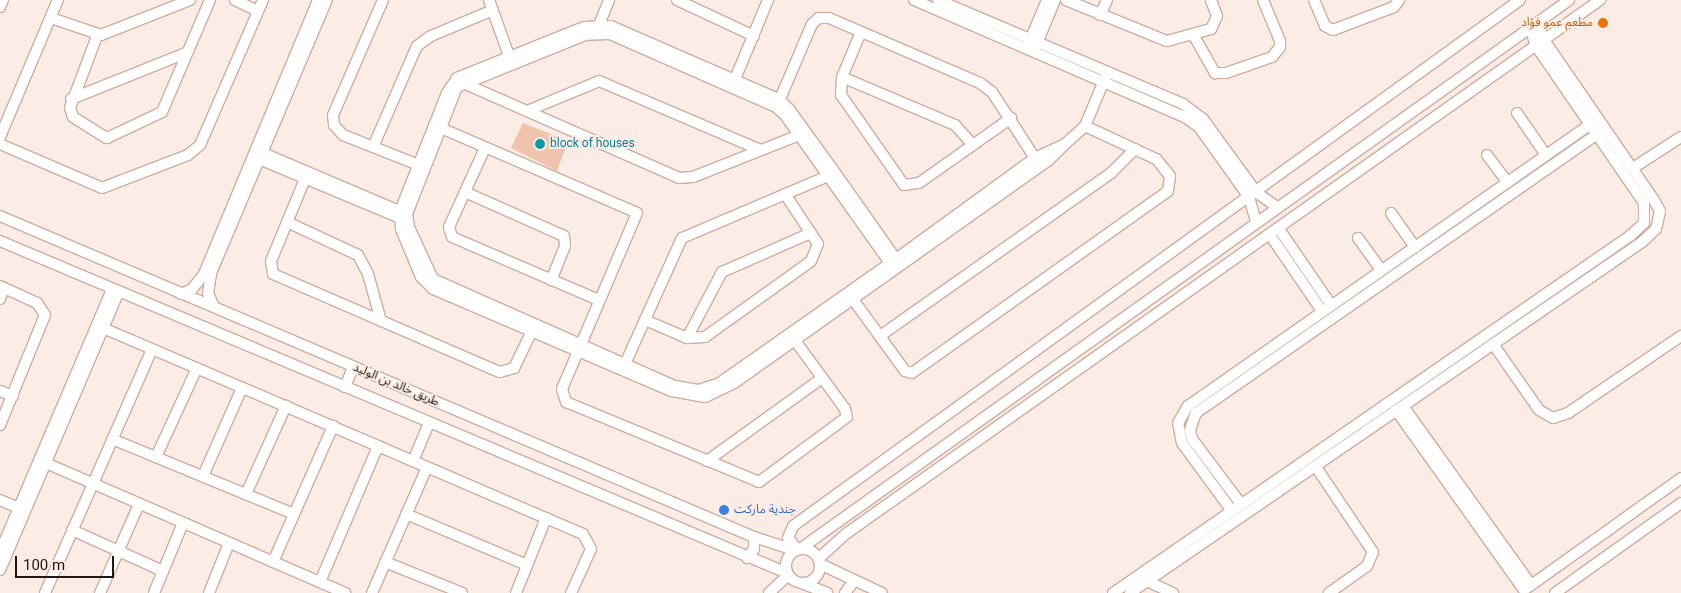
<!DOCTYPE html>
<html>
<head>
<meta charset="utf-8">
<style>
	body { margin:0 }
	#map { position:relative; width:1681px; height:593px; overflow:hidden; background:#fbede6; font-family:Roboto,"Noto Sans Arabic",sans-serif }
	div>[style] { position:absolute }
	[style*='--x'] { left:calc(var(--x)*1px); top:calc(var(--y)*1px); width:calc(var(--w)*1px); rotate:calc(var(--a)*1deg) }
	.building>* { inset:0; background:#f0c3ad }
	.roads { filter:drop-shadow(1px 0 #cead9d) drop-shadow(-1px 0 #cead9d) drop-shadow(0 1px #cead9d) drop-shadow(0 -1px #cead9d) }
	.minor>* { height:10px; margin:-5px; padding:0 5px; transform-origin:5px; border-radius:5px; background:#fff }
	.minor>.ring { margin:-5px; padding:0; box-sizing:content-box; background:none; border:10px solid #fff; border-radius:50% }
	.dots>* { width:14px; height:14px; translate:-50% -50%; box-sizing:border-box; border:2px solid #fbede6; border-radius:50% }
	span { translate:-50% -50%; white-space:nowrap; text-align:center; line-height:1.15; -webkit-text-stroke:4px #fbede6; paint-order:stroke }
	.food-label { font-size:12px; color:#c56008 }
	.right { translate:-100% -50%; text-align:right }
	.culture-label { font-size:12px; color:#0d838f }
	.left { translate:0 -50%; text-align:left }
	.street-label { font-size:12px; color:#231711 }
	.shop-label { font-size:12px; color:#366cbe }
	.scale { position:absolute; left:15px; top:556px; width:99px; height:22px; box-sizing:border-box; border:2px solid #231711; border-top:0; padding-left:6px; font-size:15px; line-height:18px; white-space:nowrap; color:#231711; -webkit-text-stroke:4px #fbede6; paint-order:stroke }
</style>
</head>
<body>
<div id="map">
	<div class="building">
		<i style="clip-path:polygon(523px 123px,568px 141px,557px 171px,511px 148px)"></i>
	</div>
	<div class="roads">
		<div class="minor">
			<i style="--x:235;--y:0;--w:25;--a:26"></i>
			<i style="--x:383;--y:0;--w:125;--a:113.5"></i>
			<i style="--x:333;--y:115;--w:10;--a:84"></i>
			<i style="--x:334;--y:125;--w:13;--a:48"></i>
			<i style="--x:343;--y:135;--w:79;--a:21.7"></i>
			<i style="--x:489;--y:0;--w:59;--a:70.3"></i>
			<i style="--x:677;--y:0;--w:85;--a:25.1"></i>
			<i style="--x:914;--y:0;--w:295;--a:23.4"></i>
			<i style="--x:1185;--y:117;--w:17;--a:36"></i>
			<i style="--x:1199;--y:127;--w:86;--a:54.5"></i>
			<i style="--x:1249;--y:197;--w:25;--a:74"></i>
			<i style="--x:938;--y:0;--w:266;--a:23"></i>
			<i style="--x:1183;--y:104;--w:25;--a:37"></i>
			<i style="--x:1203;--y:119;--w:92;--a:53.9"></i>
			<i style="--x:1257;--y:193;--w:24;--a:35"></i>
			<i style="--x:1066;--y:0;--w:109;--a:22.1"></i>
			<i style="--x:1167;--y:41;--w:46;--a:-15.3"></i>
			<i style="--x:1211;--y:29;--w:14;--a:-65"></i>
			<i style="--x:1217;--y:16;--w:17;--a:-111"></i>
			<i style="--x:1314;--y:0;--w:28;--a:67"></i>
			<i style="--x:1325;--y:26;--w:9;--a:27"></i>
			<i style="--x:1333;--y:30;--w:65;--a:-20.7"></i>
			<i style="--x:1394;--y:7;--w:9;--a:-54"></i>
			<i style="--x:0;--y:7;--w:8;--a:-67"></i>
			<i style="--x:1100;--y:15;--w:17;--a:-65"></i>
			<i style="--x:51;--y:18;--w:53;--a:18.8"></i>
			<i style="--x:101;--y:35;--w:96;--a:-21.5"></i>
			<i style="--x:599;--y:25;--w:27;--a:-68"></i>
			<i style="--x:861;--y:32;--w:49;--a:112.9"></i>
			<i style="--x:842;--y:77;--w:18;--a:93"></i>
			<i style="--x:841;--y:95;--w:110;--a:55"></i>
			<i style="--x:904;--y:185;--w:15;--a:-8"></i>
			<i style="--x:919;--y:183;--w:113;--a:-35.2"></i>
			<i style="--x:97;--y:36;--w:77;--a:110.6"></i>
			<i style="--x:70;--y:108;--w:9;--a:72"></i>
			<i style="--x:73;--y:117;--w:40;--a:32"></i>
			<i style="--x:107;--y:138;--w:61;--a:-25.3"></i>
			<i style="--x:162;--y:112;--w:122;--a:-66.8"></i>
			<i style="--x:1194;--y:36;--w:43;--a:60.4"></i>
			<i style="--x:1215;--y:73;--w:11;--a:0"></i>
			<i style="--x:1226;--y:73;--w:49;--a:-19.2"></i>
			<i style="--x:1272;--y:57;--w:13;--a:-51"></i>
			<i style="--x:1280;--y:47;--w:6;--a:-90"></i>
			<i style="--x:1280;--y:41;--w:44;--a:-112.5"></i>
			<i style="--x:1028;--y:45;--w:49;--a:-67.1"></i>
			<i style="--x:1035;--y:48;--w:52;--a:-67.4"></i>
			<i style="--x:842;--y:77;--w:123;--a:23"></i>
			<i style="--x:955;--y:125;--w:27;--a:48"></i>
			<i style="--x:735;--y:79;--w:86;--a:-67.3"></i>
			<i style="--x:463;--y:83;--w:236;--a:23.7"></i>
			<i style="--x:679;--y:178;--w:14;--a:-4"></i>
			<i style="--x:693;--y:177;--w:114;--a:-21.6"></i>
			<i style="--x:71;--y:99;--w:124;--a:-21.8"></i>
			<i style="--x:777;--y:106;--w:89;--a:-66.9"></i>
			<i style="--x:812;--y:24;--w:9;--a:-41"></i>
			<i style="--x:819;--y:18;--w:10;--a:0"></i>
			<i style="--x:829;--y:18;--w:164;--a:23.3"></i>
			<i style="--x:980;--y:83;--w:15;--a:37"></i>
			<i style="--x:992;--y:92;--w:79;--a:56.9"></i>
			<i style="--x:527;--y:111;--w:78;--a:-22.6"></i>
			<i style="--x:599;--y:81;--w:176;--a:23.1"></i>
			<i style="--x:1517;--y:113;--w:51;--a:55.4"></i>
			<i style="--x:434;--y:125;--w:221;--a:23.4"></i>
			<i style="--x:637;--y:213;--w:191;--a:113.1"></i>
			<i style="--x:562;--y:389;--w:14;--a:73"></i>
			<i style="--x:566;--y:402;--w:209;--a:22.5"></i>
			<i style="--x:759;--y:482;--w:109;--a:-36.5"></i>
			<i style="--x:847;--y:417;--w:8;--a:-104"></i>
			<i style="--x:845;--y:409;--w:92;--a:-126.1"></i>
			<i style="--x:0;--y:137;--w:149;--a:-67.1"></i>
			<i style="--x:0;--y:144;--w:111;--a:23.3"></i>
			<i style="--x:102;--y:188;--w:92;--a:-21"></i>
			<i style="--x:188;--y:155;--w:16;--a:-40"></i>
			<i style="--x:200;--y:145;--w:158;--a:-66.5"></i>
			<i style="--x:1065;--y:144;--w:27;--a:-42"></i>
			<i style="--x:1085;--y:126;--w:54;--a:-67.2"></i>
			<i style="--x:373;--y:147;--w:110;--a:-66.5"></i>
			<i style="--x:417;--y:46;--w:17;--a:-36"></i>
			<i style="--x:431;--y:36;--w:67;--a:-22.8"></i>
			<i style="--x:485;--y:148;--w:87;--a:114.5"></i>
			<i style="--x:449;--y:227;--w:10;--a:73"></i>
			<i style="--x:452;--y:237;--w:160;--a:23.2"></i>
			<i style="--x:256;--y:150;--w:161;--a:23.1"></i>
			<i style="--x:1487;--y:155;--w:34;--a:53"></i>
			<i style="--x:254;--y:157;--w:164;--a:22.6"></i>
			<i style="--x:1633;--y:168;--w:57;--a:-32.9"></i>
			<i style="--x:305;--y:179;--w:89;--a:112.5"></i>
			<i style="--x:271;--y:261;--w:13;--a:81"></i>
			<i style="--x:273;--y:274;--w:247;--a:23.4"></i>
			<i style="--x:500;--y:372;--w:15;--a:-16"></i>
			<i style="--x:514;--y:368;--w:41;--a:-64.1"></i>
			<i style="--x:465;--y:192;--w:108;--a:24"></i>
			<i style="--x:564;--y:236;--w:10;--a:84"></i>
			<i style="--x:565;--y:246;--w:37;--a:112"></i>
			<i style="--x:1391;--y:213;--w:42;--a:54.8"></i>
			<i style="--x:0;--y:216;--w:819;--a:23.06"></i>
			<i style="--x:754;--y:537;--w:42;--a:18"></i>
			<i style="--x:287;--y:222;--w:78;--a:24.9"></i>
			<i style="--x:358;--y:255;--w:21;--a:62"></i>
			<i style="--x:368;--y:274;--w:49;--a:74.5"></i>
			<i style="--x:1279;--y:229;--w:92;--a:55.6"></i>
			<i style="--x:1270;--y:235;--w:92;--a:55.6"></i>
			<i style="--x:1358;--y:238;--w:39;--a:54"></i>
			<i style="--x:0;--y:241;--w:854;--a:22.87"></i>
			<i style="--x:894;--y:269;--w:7;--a:-124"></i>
			<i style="--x:890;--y:263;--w:181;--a:-125.4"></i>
			<i style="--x:785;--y:115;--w:12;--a:-138"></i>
			<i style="--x:776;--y:107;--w:181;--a:-156.3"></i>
			<i style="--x:610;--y:34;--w:25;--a:178"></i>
			<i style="--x:585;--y:35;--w:138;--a:157.9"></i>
			<i style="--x:457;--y:87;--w:136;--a:111.5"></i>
			<i style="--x:407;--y:214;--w:13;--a:81"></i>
			<i style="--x:409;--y:227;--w:57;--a:65.2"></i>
			<i style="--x:433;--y:279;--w:265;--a:23.9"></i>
			<i style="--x:675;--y:386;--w:23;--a:10"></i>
			<i style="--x:698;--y:390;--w:21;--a:-17"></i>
			<i style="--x:718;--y:384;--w:210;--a:-35.1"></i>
			<i style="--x:890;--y:263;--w:7;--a:-34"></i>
			<i style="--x:896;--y:259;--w:172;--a:-36"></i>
			<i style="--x:1035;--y:158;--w:33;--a:-25"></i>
			<i style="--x:1065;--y:144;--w:23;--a:135"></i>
			<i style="--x:1049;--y:160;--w:386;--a:144.7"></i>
			<i style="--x:734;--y:383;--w:32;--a:154"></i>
			<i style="--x:705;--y:397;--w:35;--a:-170"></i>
			<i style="--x:671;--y:391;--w:259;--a:-156.8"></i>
			<i style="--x:433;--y:289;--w:17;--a:-135"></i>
			<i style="--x:421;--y:277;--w:52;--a:-112.6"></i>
			<i style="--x:401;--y:229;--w:18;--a:-93"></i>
			<i style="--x:400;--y:211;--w:127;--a:-68.3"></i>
			<i style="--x:447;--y:93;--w:18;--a:-56"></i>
			<i style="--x:457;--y:78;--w:137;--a:-21.9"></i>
			<i style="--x:584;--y:27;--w:27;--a:-2"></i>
			<i style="--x:611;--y:26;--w:184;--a:23.6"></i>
			<i style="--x:780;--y:100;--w:13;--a:45"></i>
			<i style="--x:789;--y:109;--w:72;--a:54.1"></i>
			<i style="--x:831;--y:167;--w:113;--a:54.8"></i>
			<i style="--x:896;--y:259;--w:6;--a:51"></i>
			<i style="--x:0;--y:286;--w:41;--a:24.7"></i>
			<i style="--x:37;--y:303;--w:14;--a:56"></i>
			<i style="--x:45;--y:315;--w:119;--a:112.2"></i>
			<i style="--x:181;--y:294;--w:12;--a:-24"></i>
			<i style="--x:192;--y:289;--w:19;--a:-51"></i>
			<i style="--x:204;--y:274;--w:297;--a:-67.4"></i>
			<i style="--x:852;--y:298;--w:90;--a:54"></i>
			<i style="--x:905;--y:371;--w:7;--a:16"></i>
			<i style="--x:912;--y:373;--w:314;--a:-35.4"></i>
			<i style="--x:1168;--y:191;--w:15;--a:-82"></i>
			<i style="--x:1170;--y:176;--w:22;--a:-129"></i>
			<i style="--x:1156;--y:159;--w:78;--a:-155.1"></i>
			<i style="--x:0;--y:299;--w:12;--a:-70"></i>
			<i style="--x:214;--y:307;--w:15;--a:-113"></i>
			<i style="--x:208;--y:293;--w:20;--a:-81"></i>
			<i style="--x:211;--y:273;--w:297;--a:-67"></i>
			<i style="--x:645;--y:320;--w:46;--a:23.2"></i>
			<i style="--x:687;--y:338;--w:18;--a:-3"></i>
			<i style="--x:705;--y:337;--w:130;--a:-35.6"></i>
			<i style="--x:811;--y:261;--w:18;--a:-68"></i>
			<i style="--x:818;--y:244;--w:60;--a:-123.4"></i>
			<i style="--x:103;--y:328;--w:522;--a:23.23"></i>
			<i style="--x:583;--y:534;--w:17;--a:62"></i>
			<i style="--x:591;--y:549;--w:48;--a:114.4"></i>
			<i style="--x:880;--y:336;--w:283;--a:-35.2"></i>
			<i style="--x:1111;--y:173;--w:34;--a:-45"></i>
			<i style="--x:687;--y:338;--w:75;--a:-62.1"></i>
			<i style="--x:722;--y:272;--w:97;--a:-23.7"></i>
			<i style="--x:1493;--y:344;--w:80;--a:55.1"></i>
			<i style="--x:1539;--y:410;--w:16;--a:30"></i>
			<i style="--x:1553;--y:418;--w:16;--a:-18"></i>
			<i style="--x:1568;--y:413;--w:137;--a:-34.3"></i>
			<i style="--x:625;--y:364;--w:138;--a:-65.7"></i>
			<i style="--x:682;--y:238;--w:159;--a:-23"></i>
			<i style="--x:345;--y:387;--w:22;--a:-68"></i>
			<i style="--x:0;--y:391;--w:14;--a:21"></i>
			<i style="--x:1403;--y:406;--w:220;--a:54.4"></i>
			<i style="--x:1396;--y:410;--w:221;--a:54.6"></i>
			<i style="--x:112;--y:439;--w:197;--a:22.4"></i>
			<i style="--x:156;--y:457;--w:98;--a:-65.3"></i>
			<i style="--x:39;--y:460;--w:334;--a:23.5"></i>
			<i style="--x:413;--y:461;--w:41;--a:-67.2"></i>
			<i style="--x:707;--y:461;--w:142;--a:-35.8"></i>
			<i style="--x:1316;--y:467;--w:102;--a:56.2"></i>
			<i style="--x:1373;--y:552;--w:15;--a:113"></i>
			<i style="--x:1367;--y:566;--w:47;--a:144.6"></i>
			<i style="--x:203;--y:476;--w:96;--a:-66.1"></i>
			<i style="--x:246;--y:494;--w:97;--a:-65.6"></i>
			<i style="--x:0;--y:500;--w:26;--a:23"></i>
			<i style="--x:1241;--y:504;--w:81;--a:-127"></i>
			<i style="--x:1192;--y:439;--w:9;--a:-103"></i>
			<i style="--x:1190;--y:430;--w:18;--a:-71"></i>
			<i style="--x:1196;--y:413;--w:489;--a:-34.8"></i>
			<i style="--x:1232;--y:511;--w:84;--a:-126.3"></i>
			<i style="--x:1182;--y:443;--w:20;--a:-101"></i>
			<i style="--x:1178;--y:423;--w:20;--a:-60"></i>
			<i style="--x:1188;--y:406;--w:491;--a:-35"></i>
			<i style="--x:406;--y:514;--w:131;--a:22.9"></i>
			<i style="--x:72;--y:530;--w:100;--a:24.3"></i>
			<i class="ring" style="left:786px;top:549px;width:24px;height:24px"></i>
			<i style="--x:797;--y:549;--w:14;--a:-129"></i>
			<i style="--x:788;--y:538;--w:13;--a:-67"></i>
			<i style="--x:793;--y:526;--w:897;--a:-35.89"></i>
			<i style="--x:800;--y:549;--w:945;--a:-35.52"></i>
			<i style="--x:0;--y:552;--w:286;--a:-66.9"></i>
			<i style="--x:747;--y:558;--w:11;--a:-52"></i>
			<i style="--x:754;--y:549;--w:12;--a:-90"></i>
			<i style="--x:818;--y:559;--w:39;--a:-42"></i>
			<i style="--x:847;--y:533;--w:923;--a:-35.29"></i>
			<i style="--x:273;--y:562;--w:149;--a:-66.2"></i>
			<i style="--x:385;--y:562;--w:83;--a:21.9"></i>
			<i style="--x:820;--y:564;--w:68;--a:25.1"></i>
			<i style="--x:0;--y:570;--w:303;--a:-66.9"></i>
			<i style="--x:1147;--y:581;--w:29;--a:25"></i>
			<i style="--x:320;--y:582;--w:148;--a:-66.9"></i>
			<i style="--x:804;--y:584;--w:25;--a:21"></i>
			<i style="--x:1527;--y:588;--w:189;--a:-35.5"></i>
			<i style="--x:45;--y:593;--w:266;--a:-66.3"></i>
			<i style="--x:100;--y:593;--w:97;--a:-66.3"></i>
			<i style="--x:154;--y:593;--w:76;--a:-67.5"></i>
			<i style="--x:209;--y:593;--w:54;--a:-68.2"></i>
			<i style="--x:372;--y:593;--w:137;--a:-66.4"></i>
			<i style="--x:516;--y:593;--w:81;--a:-68.2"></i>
			<i style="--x:769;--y:593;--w:26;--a:-43"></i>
			<i style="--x:845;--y:593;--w:15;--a:-53"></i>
			<i style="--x:1113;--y:593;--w:628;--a:-34.63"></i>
			<i style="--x:1630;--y:236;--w:19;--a:-43"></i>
			<i style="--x:1644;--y:223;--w:20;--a:-90"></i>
			<i style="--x:1644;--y:203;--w:191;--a:-124.5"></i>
			<i style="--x:1536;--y:46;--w:19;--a:-108"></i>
			<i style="--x:1130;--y:593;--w:621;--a:-34.43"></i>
			<i style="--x:1642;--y:242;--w:19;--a:-43"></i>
			<i style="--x:1656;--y:229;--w:18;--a:-77"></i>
			<i style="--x:1660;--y:211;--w:13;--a:-119"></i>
			<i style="--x:1654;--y:200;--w:194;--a:-124.5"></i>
			<i style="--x:1544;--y:40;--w:18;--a:-112"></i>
			<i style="--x:1555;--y:593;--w:155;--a:-35.5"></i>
		</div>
	</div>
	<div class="dots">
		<i style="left:1603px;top:23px;background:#e8710a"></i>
		<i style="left:540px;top:144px;background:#0f9aa8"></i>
		<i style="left:724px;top:510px;background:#3f7fe0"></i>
	</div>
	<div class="food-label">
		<span class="right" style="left:1593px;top:23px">مطعم عمو فؤاد</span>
	</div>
	<div class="culture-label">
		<span class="left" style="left:550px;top:144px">block of houses</span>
	</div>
	<div class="street-label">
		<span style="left:396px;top:385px;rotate:23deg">طريق خالد بن الوليد</span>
	</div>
	<div class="shop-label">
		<span class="left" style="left:734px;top:510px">جندية ماركت</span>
	</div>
	<div class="scale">100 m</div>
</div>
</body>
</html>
